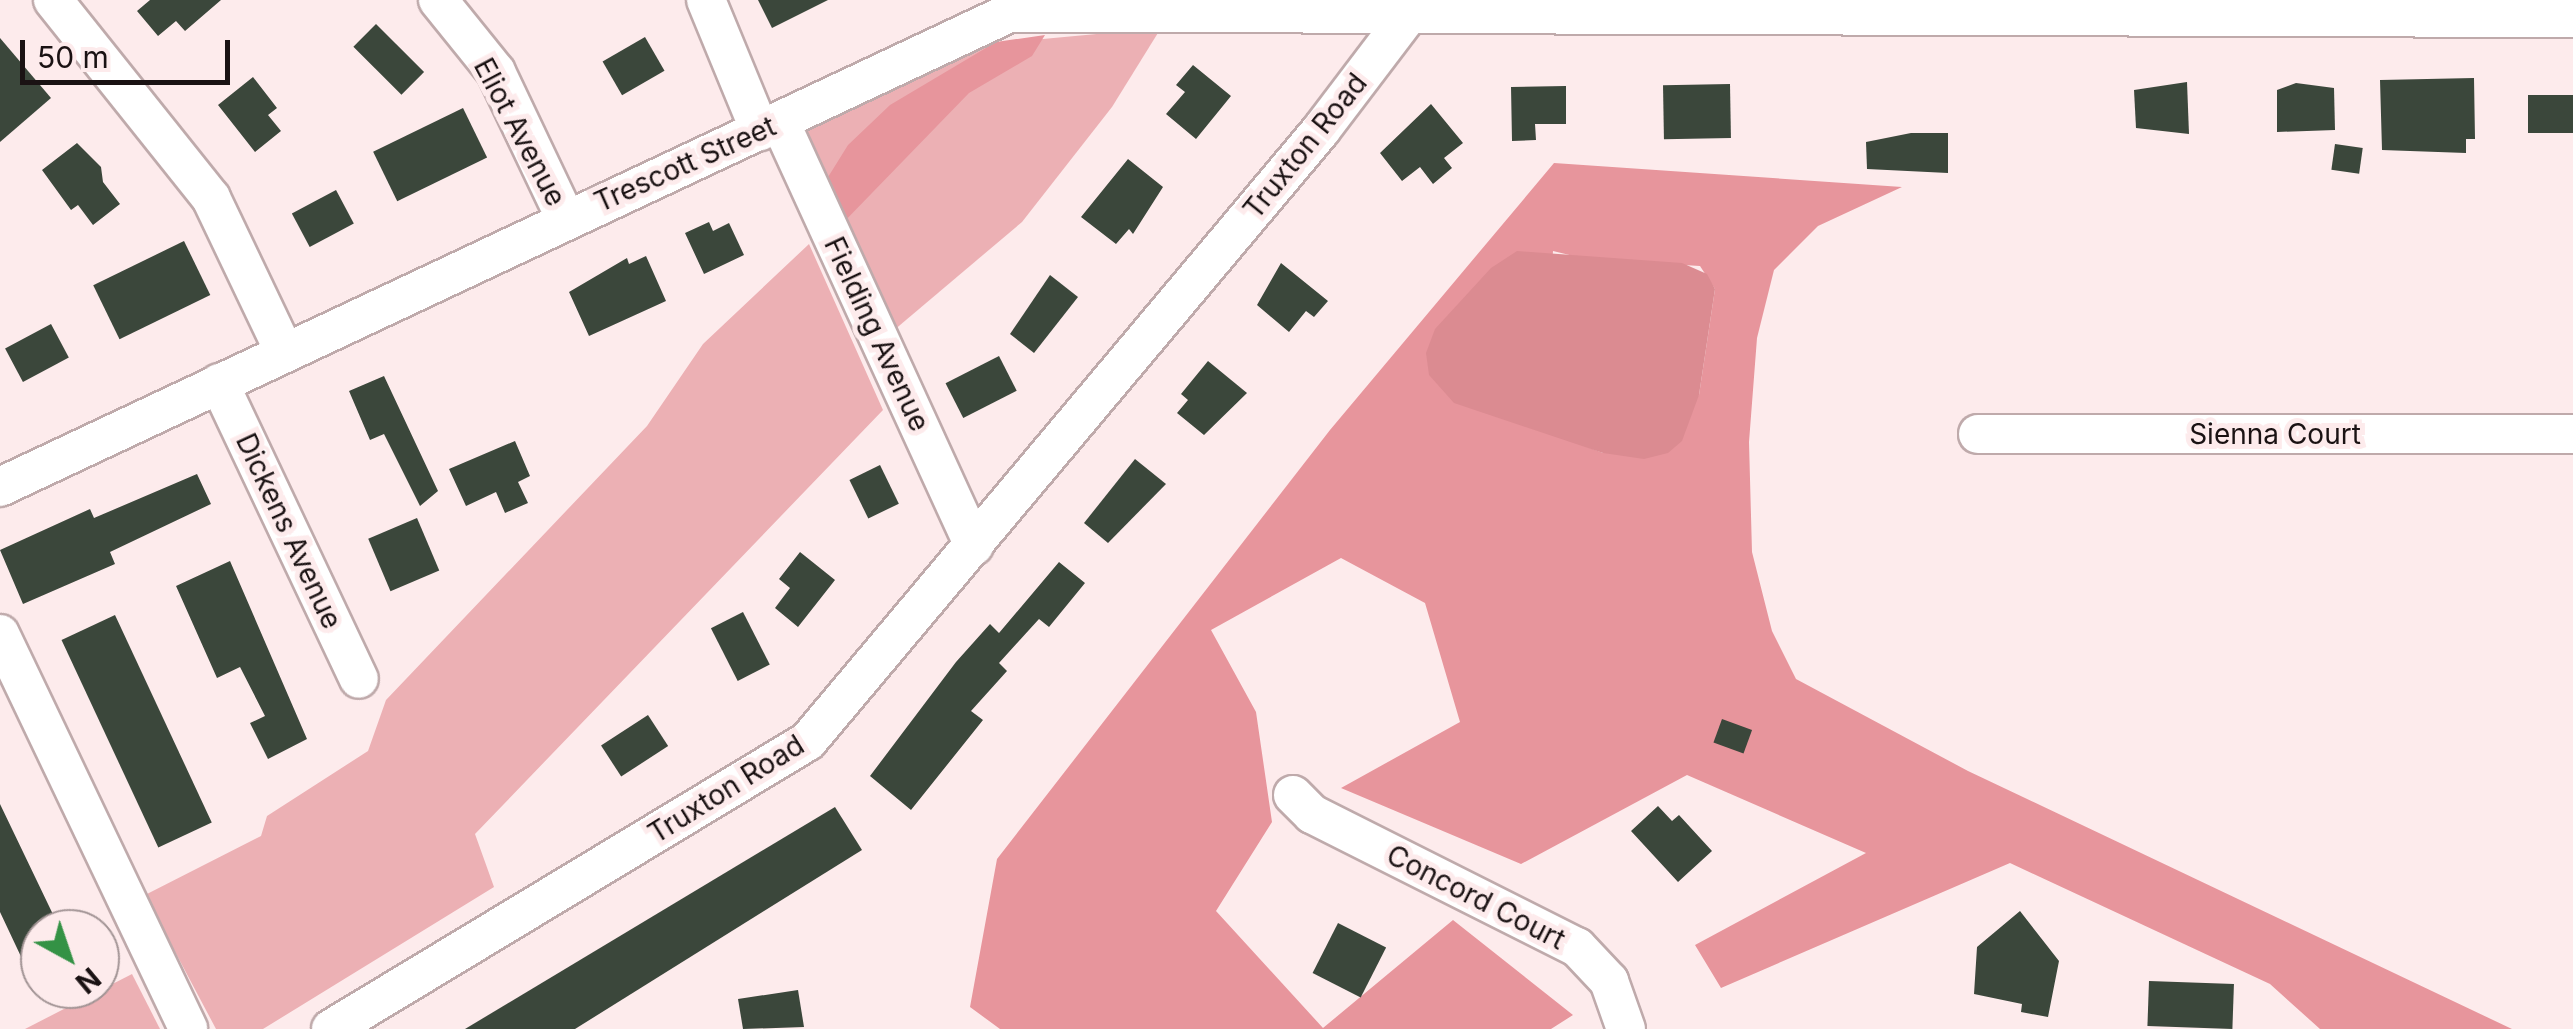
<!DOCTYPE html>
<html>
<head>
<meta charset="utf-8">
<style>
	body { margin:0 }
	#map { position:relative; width:2573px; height:1029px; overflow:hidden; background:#fdebec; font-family:Inter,sans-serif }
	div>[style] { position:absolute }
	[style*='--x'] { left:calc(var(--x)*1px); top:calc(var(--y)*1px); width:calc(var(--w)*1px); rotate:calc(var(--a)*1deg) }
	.green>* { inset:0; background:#ecb0b4 }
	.forest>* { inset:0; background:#e7959c }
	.water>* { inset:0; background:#db8b91 }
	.building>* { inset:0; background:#3b473b; transform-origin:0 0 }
	.roads { filter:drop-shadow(2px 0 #bfaaab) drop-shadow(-2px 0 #bfaaab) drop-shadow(0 2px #bfaaab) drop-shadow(0 -2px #bfaaab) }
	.minor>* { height:38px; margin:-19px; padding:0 19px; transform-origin:19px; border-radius:19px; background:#fff }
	span { translate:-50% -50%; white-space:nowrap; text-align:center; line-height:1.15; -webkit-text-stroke:10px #fdebec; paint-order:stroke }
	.street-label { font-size:28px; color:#1a1213 }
	.north { position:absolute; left:20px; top:909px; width:100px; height:100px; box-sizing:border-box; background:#fdebec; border:2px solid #a29495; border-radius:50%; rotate:140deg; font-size:28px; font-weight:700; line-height:40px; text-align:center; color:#1a1213 }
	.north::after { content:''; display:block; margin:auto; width:35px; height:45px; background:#349245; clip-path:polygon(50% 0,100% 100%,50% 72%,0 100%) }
	.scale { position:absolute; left:20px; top:40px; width:210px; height:45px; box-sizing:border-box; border:5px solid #1a1213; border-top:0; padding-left:12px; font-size:30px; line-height:35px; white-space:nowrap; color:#1a1213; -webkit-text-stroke:8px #fdebec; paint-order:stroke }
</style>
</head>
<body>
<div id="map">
	<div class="green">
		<i style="clip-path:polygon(1161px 28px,1112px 107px,1022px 222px,893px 331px,794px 124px,969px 46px)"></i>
		<i style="clip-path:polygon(809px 244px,883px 410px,475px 834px,494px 887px,263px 1029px,216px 1029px,145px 895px,261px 836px,267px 816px,368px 751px,386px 700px,647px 426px,703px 344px)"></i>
		<i style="clip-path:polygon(132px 974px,160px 1029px,25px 1029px)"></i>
	</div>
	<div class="forest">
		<i style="clip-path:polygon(1045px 35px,1032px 56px,969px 93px,839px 227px,820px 190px,848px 145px,890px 105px,996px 42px)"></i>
		<i style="clip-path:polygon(evenodd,1554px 163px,1902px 187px,1818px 226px,1774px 270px,1757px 338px,1749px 442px,1752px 552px,1772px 631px,1796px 679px,1968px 771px,2512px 1029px,2320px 1029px,2270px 984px,2010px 863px,1721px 988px,1695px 945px,1866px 853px,1687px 775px,1521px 864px,1341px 788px,1460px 722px,1425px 603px,1341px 558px,1211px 630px,1256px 712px,1272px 822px,1216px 911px,1323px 1028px,1453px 920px,1573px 1015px,1551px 1029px,1000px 1029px,970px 1007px,997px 859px,1330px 430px,1554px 163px,1553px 251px,1586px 259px,1700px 266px,1715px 289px,1699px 395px,1603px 453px,1541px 429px,1553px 251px)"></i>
	</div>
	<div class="water">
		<i style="clip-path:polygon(1517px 251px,1682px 263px,1707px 274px,1715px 289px,1699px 395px,1682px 441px,1668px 453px,1644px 459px,1603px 453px,1454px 403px,1429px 375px,1426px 353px,1435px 329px,1491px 268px)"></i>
	</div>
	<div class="building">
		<i style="clip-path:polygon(150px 0,221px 0,185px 31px,176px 21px,158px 36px,137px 11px)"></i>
		<i style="clip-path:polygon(758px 0,828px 0,772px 28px)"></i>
		<i style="left:376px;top:24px;width:68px;height:32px;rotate:45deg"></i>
		<i style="left:645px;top:37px;width:39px;height:49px;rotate:60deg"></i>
		<i style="clip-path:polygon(0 38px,51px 98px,0 142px)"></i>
		<i style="clip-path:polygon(1193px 65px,1231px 96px,1196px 139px,1166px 114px,1185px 92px,1176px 85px)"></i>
		<i style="clip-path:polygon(253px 77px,277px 108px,268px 115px,281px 131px,255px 152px,218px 105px)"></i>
		<i style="clip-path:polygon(2474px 78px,2475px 139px,2466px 139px,2466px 153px,2382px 150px,2380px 80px)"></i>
		<i style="clip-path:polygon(2187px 82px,2189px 134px,2136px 128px,2134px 90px)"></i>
		<i style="clip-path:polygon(2296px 83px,2334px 88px,2335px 130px,2277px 132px,2277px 90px)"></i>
		<i style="left:1730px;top:84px;width:54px;height:67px;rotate:89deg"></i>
		<i style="clip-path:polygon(1566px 86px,1566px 124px,1535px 124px,1536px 140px,1512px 141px,1511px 87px)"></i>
		<i style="left:2573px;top:95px;width:38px;height:45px;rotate:90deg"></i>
		<i style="clip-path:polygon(1431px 104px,1463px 143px,1444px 158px,1452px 168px,1433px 184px,1420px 167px,1402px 181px,1380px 153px)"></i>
		<i style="left:463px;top:108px;width:55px;height:100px;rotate:64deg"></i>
		<i style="clip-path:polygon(1911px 133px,1948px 133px,1948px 173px,1867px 169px,1866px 142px)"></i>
		<i style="clip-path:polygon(77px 143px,101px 167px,103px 182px,120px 204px,93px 225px,78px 205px,71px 210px,42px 170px)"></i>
		<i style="left:2335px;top:144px;width:28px;height:26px;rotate:8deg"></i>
		<i style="clip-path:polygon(1128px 159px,1163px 187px,1133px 234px,1129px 229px,1116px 244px,1081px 217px)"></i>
		<i style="left:336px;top:190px;width:38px;height:50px;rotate:62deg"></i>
		<i style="clip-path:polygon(709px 222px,713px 231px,729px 223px,744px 255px,704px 274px,685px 233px)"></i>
		<i style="left:184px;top:241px;width:60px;height:101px;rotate:64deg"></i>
		<i style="clip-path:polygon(646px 256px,666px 301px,589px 336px,569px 292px,627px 258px,629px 264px)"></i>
		<i style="clip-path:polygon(1281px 263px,1328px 301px,1314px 317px,1306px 311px,1289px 332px,1257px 305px)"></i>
		<i style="clip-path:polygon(1050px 275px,1078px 297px,1034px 353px,1010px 334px)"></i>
		<i style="left:51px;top:324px;width:38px;height:52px;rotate:62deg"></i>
		<i style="left:999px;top:356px;width:39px;height:60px;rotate:63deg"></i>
		<i style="clip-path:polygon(1208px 361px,1247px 393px,1204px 435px,1177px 413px,1188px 400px,1181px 394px)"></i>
		<i style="clip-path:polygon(384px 376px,438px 491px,420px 506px,384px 434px,370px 440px,349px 391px)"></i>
		<i style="clip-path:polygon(515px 441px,530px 476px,518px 482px,528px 503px,505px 513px,496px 492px,466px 506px,449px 469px)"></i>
		<i style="clip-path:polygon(1135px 459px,1166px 484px,1108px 543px,1084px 523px)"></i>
		<i style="left:880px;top:465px;width:43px;height:34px;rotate:64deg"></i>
		<i style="clip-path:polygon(197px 474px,211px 504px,110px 552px,115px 564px,23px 604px,0 550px,90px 509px,94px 518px)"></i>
		<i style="left:417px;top:518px;width:57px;height:53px;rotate:67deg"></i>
		<i style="clip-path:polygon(800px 552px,835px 580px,798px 627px,775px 608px,790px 588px,779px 579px)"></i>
		<i style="clip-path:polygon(230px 561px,307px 739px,268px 759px,250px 723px,265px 716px,240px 667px,217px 678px,176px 586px)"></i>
		<i style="clip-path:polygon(1059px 562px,1085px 583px,1049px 627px,1039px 619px,999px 663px,1007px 671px,971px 711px,983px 720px,911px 810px,870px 776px,956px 662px,990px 624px,999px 633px)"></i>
		<i style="left:743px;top:612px;width:59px;height:36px;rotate:63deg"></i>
		<i style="left:115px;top:615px;width:229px;height:59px;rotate:65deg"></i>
		<i style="left:648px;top:715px;width:37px;height:56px;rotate:57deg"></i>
		<i style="left:1722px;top:719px;width:32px;height:25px;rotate:20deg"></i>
		<i style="clip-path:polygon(0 804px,60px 929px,40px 929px,40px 997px,0 912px)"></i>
		<i style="clip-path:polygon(1658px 806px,1672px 821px,1679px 815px,1712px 851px,1678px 882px,1631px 831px)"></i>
		<i style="clip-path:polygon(835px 807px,862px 850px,575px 1029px,465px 1029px)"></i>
		<i style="clip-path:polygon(2020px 911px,2059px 961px,2048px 1017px,2021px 1012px,2022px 1004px,1974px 994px,1977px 947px)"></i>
		<i style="left:1338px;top:923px;width:54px;height:56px;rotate:27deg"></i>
		<i style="left:2149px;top:981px;width:85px;height:45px;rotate:2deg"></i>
		<i style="clip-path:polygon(798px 990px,804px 1027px,743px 1029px,738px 999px)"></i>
	</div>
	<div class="roads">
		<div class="minor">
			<i style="--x:53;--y:0;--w:253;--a:51.4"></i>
			<i style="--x:211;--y:198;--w:170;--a:64.5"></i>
			<i style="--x:438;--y:0;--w:92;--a:51.1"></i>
			<i style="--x:496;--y:72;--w:161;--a:64.6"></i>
			<i style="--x:706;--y:0;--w:142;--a:67.6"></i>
			<i style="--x:780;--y:122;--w:466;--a:65.4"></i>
			<i style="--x:219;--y:383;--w:327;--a:64.7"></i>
			<i style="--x:1978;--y:434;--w:595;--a:0"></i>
			<i style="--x:0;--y:487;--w:1115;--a:-25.16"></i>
			<i style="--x:1009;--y:13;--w:400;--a:0.1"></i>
			<i style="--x:0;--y:634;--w:437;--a:64.5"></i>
			<i style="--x:1293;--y:795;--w:27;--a:45"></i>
			<i style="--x:1312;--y:814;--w:297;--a:26.7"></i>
			<i style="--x:1577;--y:947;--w:47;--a:46.7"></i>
			<i style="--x:1609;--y:981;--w:51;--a:70.5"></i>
			<i style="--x:331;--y:1029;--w:557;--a:-31.12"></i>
			<i style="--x:808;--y:741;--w:798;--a:-49.98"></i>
			<i style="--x:1321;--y:130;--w:146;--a:-52.8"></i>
			<i style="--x:1409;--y:14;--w:1164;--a:0.2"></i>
		</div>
	</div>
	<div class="street-label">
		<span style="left:520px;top:132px;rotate:62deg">Eliot Avenue</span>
		<span style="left:1305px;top:146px;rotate:-51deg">Truxton Road</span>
		<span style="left:685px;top:164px;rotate:-24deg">Trescott Street</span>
		<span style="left:877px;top:334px;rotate:65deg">Fielding Avenue</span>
		<span style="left:2275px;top:434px">Sienna Court</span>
		<span style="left:289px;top:531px;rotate:65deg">Dickens Avenue</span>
		<span style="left:726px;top:789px;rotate:-32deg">Truxton Road</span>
		<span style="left:1476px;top:897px;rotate:27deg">Concord Court</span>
	</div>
	<div class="north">N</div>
	<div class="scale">50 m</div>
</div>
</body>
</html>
